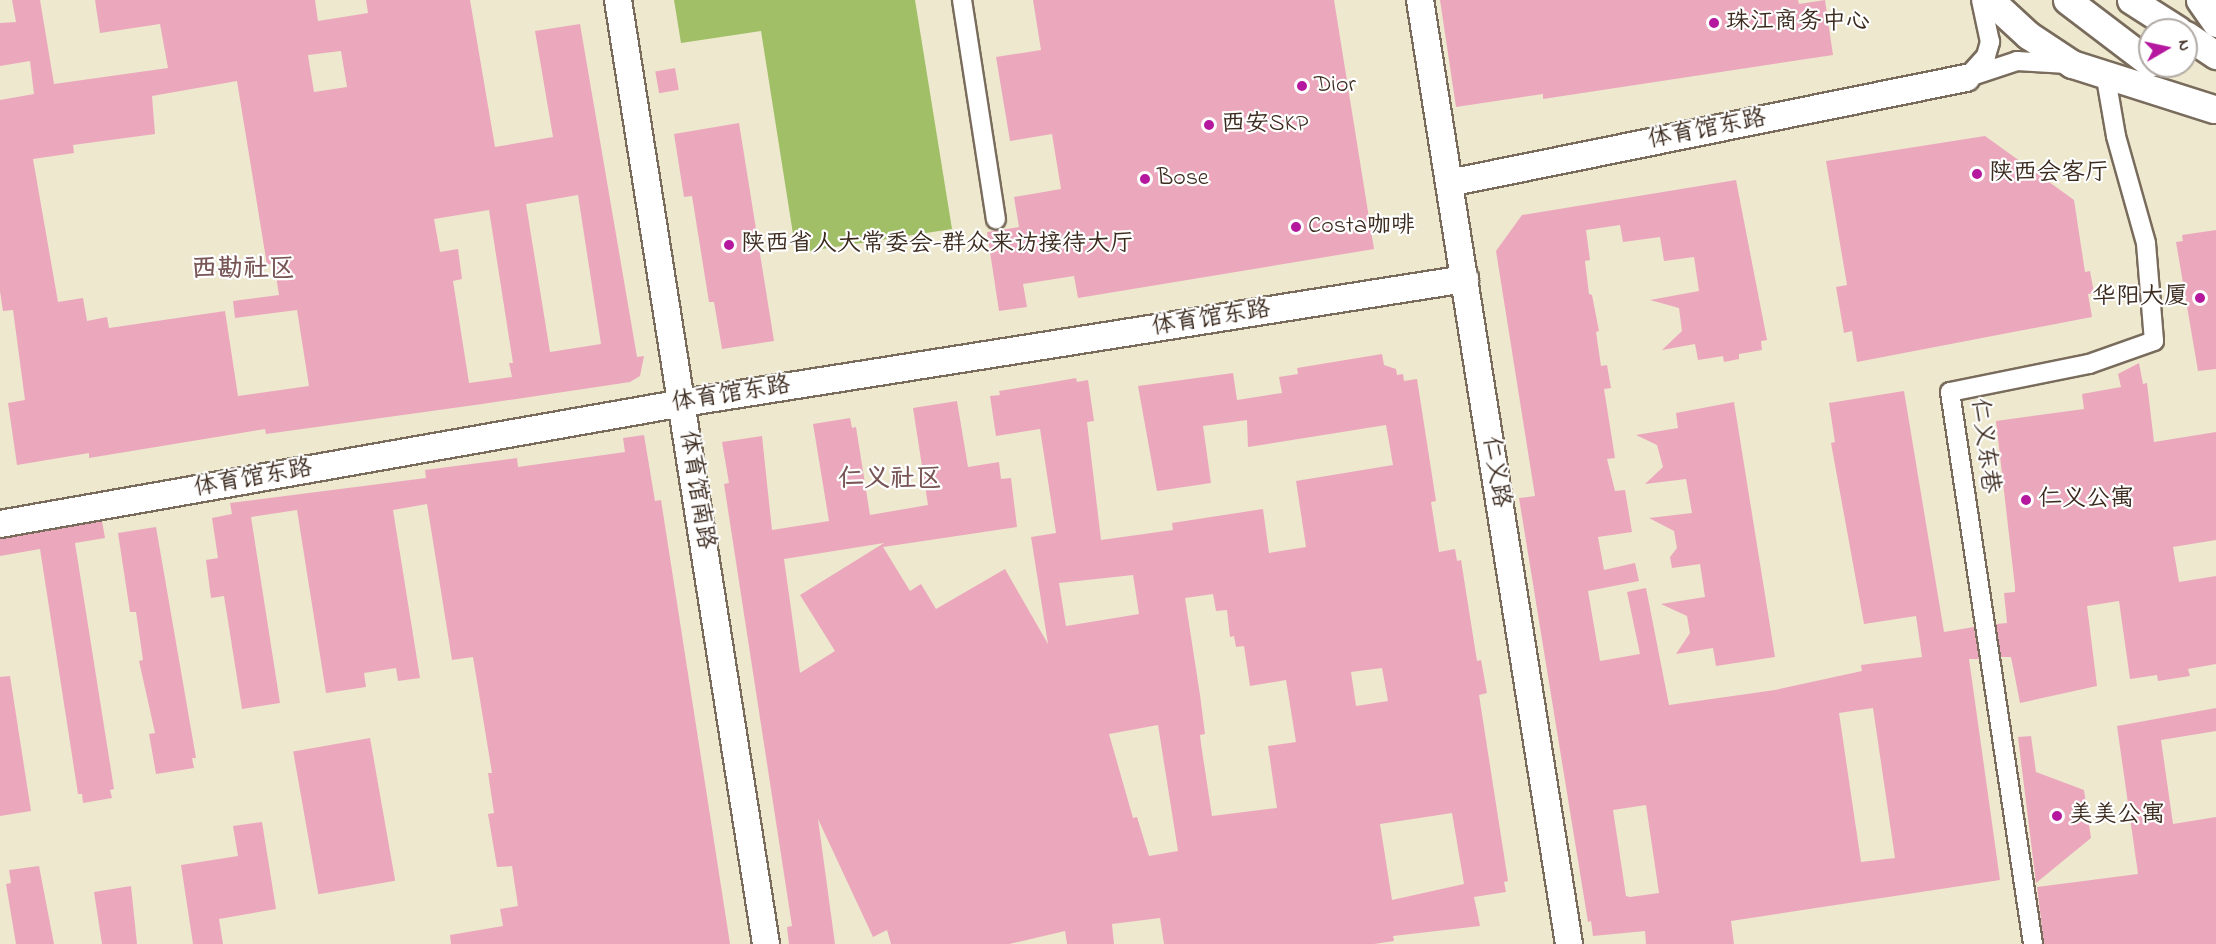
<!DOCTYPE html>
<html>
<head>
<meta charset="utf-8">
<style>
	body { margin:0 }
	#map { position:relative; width:2216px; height:944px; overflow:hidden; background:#ede8ce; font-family:"Indie Flower","LXGW WenKai TC",sans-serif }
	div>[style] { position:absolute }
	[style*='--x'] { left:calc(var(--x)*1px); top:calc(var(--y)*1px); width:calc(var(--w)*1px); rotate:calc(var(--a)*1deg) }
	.green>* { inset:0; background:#a0bf66 }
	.building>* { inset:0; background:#eba8bd; transform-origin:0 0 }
	.roads { filter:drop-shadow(2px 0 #796c5c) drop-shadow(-2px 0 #796c5c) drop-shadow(0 2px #796c5c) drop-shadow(0 -2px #796c5c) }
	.street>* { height:18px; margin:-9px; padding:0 9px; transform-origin:9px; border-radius:9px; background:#fff }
	.secondary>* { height:26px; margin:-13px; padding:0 13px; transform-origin:13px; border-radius:13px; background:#fff }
	.primary>* { height:27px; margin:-13.5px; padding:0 13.5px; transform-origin:13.5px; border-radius:13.5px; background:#fff }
	.dots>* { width:16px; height:16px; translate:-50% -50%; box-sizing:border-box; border:3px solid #fff; border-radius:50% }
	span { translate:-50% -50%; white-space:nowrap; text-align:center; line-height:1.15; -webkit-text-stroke:4.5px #fff; paint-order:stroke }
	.poi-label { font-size:24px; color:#3b2a1e }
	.left { translate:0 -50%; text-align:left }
	.right { translate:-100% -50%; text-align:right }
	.street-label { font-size:24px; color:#3b2a1e }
	.neighbourhood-label { font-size:26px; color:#795656; font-weight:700 }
	.north { position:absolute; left:2138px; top:18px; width:60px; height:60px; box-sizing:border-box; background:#fff; border:2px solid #b1aaa5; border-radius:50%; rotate:81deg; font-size:16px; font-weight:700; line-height:24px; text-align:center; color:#3b2a1e }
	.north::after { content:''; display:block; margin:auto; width:21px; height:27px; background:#b5179e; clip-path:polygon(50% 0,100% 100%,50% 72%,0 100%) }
</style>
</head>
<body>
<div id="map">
	<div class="green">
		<i style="clip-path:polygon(674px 0,915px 0,952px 229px,796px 253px,761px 31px,681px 43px)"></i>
	</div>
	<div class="building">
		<i style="clip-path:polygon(evenodd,12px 0,40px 0,54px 84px,168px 68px,160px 24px,100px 33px,95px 0,315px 0,318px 21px,368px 13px,366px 0,470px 0,495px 147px,553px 137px,535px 31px,580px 24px,637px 357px,644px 356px,640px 376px,630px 382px,482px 404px,266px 434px,265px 429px,89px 458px,89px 453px,17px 465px,8px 403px,25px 400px,13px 310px,3px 311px,0 291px,0 100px,34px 94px,30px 61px,0 66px,0 23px,16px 22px,12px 0,341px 51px,347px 87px,314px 92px,308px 55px,341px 51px,12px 0,237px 81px,267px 265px,274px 263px,279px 295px,233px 301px,235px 318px,297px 310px,309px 386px,238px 396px,225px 311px,109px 328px,107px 317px,87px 321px,83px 298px,58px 302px,33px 159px,74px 153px,73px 145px,155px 134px,152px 96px,237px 81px,12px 0,578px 195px,601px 344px,550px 352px,526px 204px,578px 195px,12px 0,489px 210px,513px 363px,509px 363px,512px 377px,469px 383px,453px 281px,462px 279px,458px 249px,440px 252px,434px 219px,489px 210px)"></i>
		<i style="clip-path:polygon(1033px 0,1334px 0,1374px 249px,1078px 298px,1074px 276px,1023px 284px,1027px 307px,999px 311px,987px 232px,1019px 227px,1014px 197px,1061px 189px,1052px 134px,1010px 141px,996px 57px,1041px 50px)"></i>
		<i style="clip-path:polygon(1440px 0,1798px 0,1799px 4px,1825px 0,1833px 55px,1543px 99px,1543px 94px,1456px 107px)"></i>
		<i style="left:675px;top:68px;width:22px;height:20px;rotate:80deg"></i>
		<i style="clip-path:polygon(739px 123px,774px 341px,722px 349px,714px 302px,709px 302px,692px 196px,684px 197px,674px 134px)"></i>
		<i style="clip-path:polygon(1985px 136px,2074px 200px,2085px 272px,2090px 271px,2094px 293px,2088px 294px,2092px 317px,1857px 362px,1852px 331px,1844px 333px,1836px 287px,1847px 285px,1826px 161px)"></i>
		<i style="clip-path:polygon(evenodd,1736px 180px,1767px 340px,1761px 341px,1762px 350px,1739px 354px,1739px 359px,1724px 362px,1723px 356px,1698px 360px,1695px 344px,1662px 350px,1682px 331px,1679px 308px,1650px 300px,1699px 291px,1694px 257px,1664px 261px,1660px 237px,1623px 242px,1620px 225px,1586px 230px,1590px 260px,1585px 261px,1589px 294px,1592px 295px,1599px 331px,1596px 332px,1601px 366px,1607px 365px,1611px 388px,1604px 389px,1615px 458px,1607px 459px,1615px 491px,1625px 490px,1632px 532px,1598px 537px,1604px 570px,1635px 563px,1639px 581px,1588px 591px,1600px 661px,1640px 654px,1627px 592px,1646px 588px,1669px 705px,1775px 690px,1862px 671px,1861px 665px,1922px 657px,1916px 616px,1864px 624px,1831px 443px,1835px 442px,1829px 403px,1904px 391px,1944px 632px,1974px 627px,1979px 659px,1969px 659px,2000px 880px,1731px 921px,1734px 944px,1646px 944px,1645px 931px,1593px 936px,1591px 921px,1588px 922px,1519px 498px,1535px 496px,1496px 251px,1522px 215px,1736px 180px,1873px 708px,1895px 858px,1861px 862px,1839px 713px,1873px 708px,1736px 180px,1646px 805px,1659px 893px,1630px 897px,1626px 896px,1613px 810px,1646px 805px)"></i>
		<i style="clip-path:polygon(2216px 230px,2216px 369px,2198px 371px,2176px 242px,2183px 241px,2182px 235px)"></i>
		<i style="clip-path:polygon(evenodd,1382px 354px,1384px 365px,1396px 369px,1397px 375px,1403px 374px,1404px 381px,1417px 379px,1436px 501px,1431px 502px,1439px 552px,1455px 549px,1457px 561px,1461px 560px,1477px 661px,1481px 660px,1487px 693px,1479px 695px,1508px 881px,1504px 882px,1506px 892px,1474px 897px,1480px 926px,1393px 936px,1394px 941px,1374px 944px,1164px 944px,1160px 918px,1112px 924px,1114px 944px,1067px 944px,1065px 931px,1009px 944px,891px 944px,887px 930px,873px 937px,818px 819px,835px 944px,789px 944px,787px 927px,792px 926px,724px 484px,729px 483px,722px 442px,762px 436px,772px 530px,829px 521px,813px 424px,850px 418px,852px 428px,856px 427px,870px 515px,928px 505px,913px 408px,957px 401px,968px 467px,999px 462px,1001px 479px,1011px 478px,1017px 527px,883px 547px,910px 591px,921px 584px,936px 609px,1005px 569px,1048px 644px,1031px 537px,1056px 533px,1040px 429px,996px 436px,990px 396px,1000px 395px,999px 391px,1042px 384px,1076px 378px,1077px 382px,1088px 380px,1094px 421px,1087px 422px,1101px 540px,1173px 530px,1172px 523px,1263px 509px,1269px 553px,1306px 547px,1296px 481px,1393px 465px,1386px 425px,1248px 447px,1247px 420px,1203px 426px,1211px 483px,1157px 491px,1138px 386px,1233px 373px,1237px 400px,1282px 393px,1279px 377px,1298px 374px,1297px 368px,1382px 354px,884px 543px,800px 595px,835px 651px,800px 673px,784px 559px,884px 543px,1382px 354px,1133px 575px,1139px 614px,1066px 626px,1059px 583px,1133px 575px,1382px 354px,1213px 594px,1216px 611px,1227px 610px,1230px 637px,1234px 636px,1236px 647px,1244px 646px,1250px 686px,1286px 680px,1296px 742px,1268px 746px,1277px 808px,1212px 816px,1201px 744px,1200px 735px,1205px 734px,1200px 695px,1185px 598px,1213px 594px,1382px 354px,1382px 668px,1388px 701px,1356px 706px,1351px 672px,1382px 668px,1382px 354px,1158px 725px,1178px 851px,1149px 856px,1137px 817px,1133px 818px,1109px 734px,1158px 725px,1382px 354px,1452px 813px,1464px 884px,1392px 900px,1380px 824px,1452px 813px)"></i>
		<i style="clip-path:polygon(2139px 363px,2143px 384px,2147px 383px,2154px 442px,2216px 432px,2216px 540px,2173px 547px,2179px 582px,2216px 576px,2216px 664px,2188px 669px,2190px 676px,2158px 681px,2157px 675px,2130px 679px,2119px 601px,2087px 606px,2097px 686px,2020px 703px,2011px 657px,2001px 657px,1996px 624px,2007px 623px,2004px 593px,2015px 592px,2015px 587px,1996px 421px,2084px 409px,2082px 394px,2121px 387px,2118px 374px)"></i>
		<i style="clip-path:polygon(1734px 402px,1775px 657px,1716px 666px,1713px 648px,1676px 654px,1690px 633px,1687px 616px,1661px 604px,1705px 597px,1700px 564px,1672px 568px,1670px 557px,1677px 548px,1674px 531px,1649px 518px,1692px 513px,1686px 479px,1645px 484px,1663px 467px,1657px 445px,1636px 435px,1678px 428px,1676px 413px)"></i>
		<i style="clip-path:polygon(644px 435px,655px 501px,661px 500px,730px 944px,451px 944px,450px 935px,503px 926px,500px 909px,518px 906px,512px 866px,497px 867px,488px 814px,494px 813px,488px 773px,492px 773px,473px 657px,452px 660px,427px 504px,393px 510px,420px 678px,398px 681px,396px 668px,364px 673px,366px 687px,326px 693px,297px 510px,251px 517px,280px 703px,242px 709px,224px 596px,211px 598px,206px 560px,218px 558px,212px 518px,232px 514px,230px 503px,426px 478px,425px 470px,517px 458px,518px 467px,625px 452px,623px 438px)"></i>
		<i style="clip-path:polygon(102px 521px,105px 538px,75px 543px,114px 789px,110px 790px,112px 798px,83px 803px,82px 794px,78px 794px,40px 549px,0 556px,0 539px)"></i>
		<i style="clip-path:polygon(156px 527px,196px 758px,192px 758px,194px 768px,156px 774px,149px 734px,155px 733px,139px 661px,143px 660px,136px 612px,130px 612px,118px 533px)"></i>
		<i style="clip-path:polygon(10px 676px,31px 811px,0 816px,0 677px)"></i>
		<i style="clip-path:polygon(2216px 708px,2216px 731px,2161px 740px,2173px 824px,2216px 817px,2216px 944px,2044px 944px,2037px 887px,2138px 874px,2117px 726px)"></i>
		<i style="clip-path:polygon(2031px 736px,2036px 772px,2084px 790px,2091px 838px,2036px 883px,2018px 737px)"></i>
		<i style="left:370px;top:738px;width:145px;height:78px;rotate:80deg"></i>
		<i style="clip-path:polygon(262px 822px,276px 909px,219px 919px,223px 944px,193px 944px,181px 865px,238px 856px,233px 826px)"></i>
		<i style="clip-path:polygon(39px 866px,54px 944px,16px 944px,6px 884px,11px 883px,9px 870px)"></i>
		<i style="clip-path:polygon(131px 886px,137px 944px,102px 944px,94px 892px)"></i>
	</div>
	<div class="roads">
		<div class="street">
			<i style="--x:962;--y:0;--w:222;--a:81.2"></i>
			<i style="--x:1968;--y:76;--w:27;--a:-48"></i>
			<i style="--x:1986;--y:56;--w:15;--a:-74"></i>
			<i style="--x:1990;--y:42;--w:43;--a:-102.1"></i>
			<i style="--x:1966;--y:78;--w:54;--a:-18.4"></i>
			<i style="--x:2017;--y:61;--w:50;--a:3.4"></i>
			<i style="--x:2033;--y:944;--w:558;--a:-98.55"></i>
			<i style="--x:1950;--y:392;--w:142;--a:-11.4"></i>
			<i style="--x:2089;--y:364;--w:69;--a:-19.5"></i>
			<i style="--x:2154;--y:341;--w:98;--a:-94.7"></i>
			<i style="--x:2146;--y:243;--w:111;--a:-105.7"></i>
			<i style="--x:2116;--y:136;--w:59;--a:-99.8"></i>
		</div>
		<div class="secondary">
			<i style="--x:618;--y:0;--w:956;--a:81.09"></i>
			<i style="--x:1420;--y:0;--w:956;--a:81.03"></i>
			<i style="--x:1449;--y:183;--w:528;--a:-11.48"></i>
			<i style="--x:0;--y:524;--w:694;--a:-10.05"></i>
			<i style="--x:683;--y:403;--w:792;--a:-9.01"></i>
		</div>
		<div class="primary">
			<i style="--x:1990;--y:0;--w:52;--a:42.6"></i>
			<i style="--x:2028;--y:35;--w:53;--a:33.4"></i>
			<i style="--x:2072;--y:64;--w:149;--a:17.6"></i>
			<i style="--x:2067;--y:0;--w:104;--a:37.2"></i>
			<i style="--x:2131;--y:0;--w:56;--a:32.6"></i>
			<i style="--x:2200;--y:0;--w:28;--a:55"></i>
			<i style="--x:2186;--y:35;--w:36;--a:34"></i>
		</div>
	</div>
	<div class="dots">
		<i style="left:1714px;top:23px;background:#b5179e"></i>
		<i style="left:1302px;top:86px;background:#b5179e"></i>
		<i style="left:1209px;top:125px;background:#b5179e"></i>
		<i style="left:1977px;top:174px;background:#b5179e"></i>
		<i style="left:1145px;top:179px;background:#b5179e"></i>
		<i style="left:1296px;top:227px;background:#b5179e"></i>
		<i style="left:729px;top:245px;background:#b5179e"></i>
		<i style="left:2200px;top:298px;background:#b5179e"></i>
		<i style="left:2026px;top:500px;background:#b5179e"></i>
		<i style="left:2057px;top:816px;background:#b5179e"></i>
	</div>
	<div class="poi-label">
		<span class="left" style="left:1726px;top:23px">珠江商务中心</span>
		<span class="left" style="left:1314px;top:86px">Dior</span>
		<span class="left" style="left:1221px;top:125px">西安SKP</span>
		<span class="left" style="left:1989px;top:174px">陕西会客厅</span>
		<span class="left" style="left:1157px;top:179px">Bose</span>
		<span class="left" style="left:1308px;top:227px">Costa咖啡</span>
		<span class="left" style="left:741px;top:245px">陕西省人大常委会-群众来访接待大厅</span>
		<span class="right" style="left:2188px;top:298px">华阳大厦</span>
		<span class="left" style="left:2038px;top:500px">仁义公寓</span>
		<span class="left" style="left:2069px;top:816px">美美公寓</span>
	</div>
	<div class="street-label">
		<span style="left:1707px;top:130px;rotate:-11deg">体育馆东路</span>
		<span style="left:1211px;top:319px;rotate:-9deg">体育馆东路</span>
		<span style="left:731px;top:395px;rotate:-9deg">体育馆东路</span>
		<span style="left:1984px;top:446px;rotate:83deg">仁义东巷</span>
		<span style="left:1495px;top:472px;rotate:81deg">仁义路</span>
		<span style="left:253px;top:479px;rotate:-10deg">体育馆东路</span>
		<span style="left:696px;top:490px;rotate:81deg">体育馆南路</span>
	</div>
	<div class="neighbourhood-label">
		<span style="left:243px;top:271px">西勘社区</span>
		<span style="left:890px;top:481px">仁义社区</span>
	</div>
	<div class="north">N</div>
</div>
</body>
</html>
